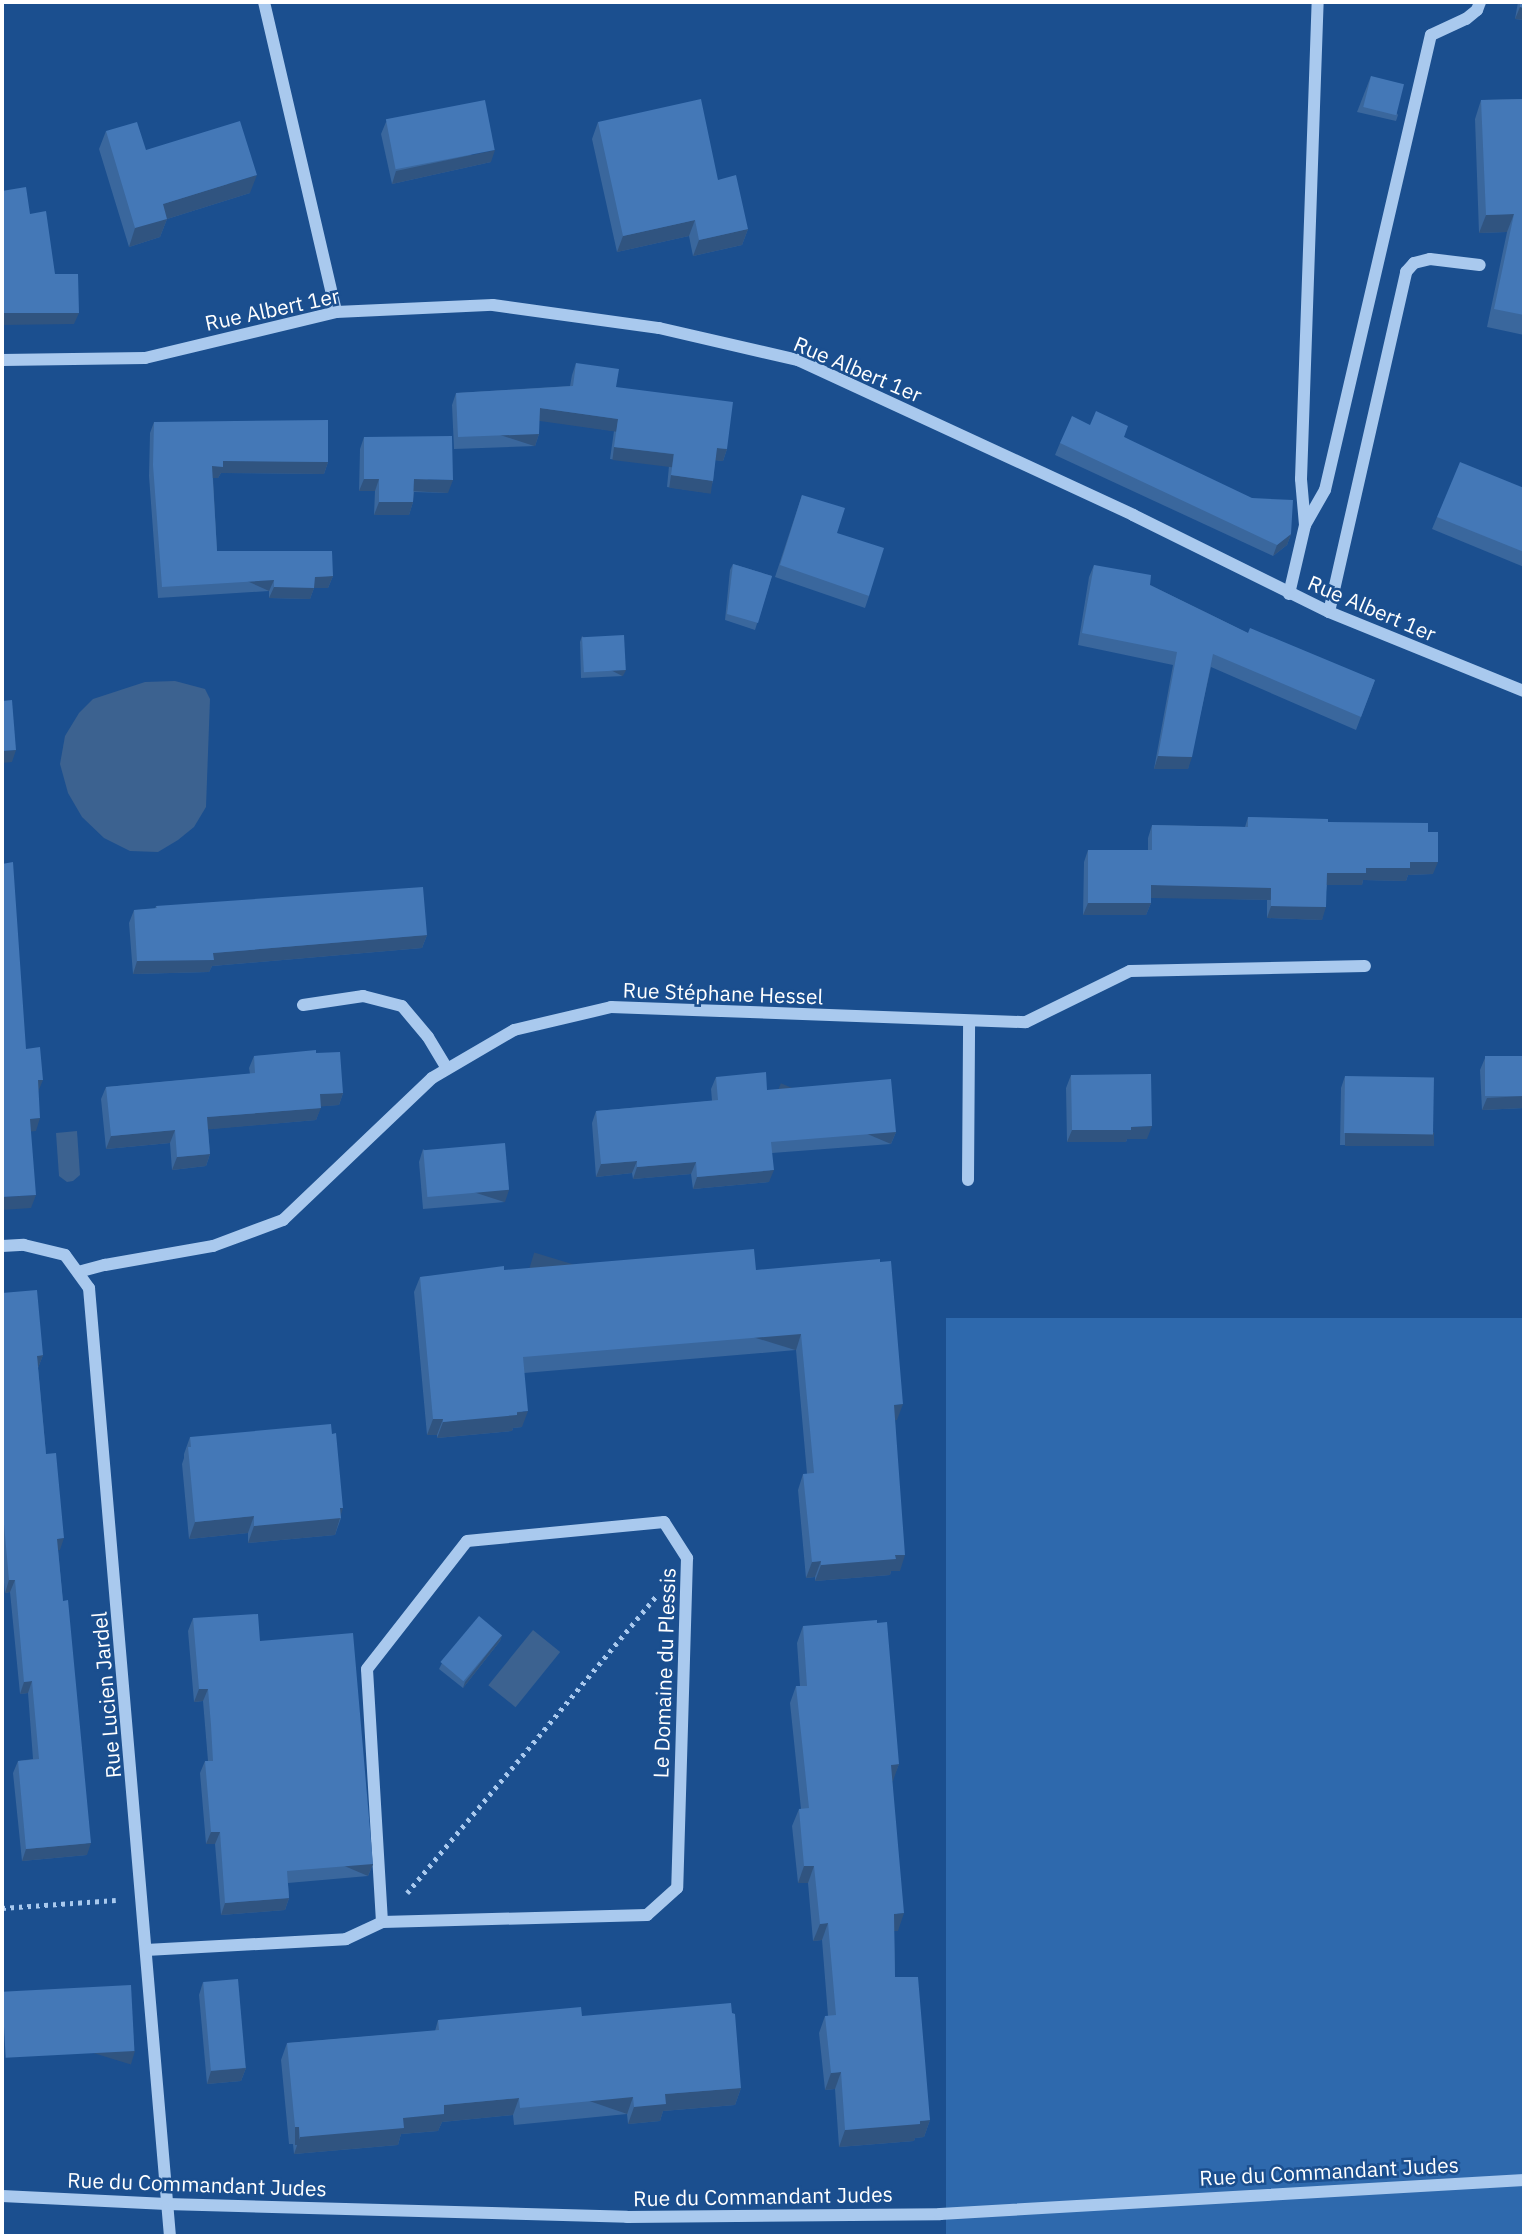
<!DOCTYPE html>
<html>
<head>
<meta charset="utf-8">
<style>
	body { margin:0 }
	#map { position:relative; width:1526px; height:2238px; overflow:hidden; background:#1b4f8f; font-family:"IBM Plex Sans",sans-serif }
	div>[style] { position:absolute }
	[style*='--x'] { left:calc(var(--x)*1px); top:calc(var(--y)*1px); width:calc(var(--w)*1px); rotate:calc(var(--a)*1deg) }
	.green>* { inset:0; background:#2e69ad; transform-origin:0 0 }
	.water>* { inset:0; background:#3c6290; transform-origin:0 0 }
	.path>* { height:4.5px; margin-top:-2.25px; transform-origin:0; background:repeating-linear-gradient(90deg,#a9c9ee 0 3.5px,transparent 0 8.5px) }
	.minor>* { height:12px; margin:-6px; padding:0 6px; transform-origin:6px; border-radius:6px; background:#a9c9ee }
	.wall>* { inset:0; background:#3a679d }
	.shaded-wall>* { inset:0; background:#305480; transform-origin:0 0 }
	.building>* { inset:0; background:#4478b7; transform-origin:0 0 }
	span { translate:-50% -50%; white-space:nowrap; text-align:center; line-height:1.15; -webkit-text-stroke:5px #1b4f8f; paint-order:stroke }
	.street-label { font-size:21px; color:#fff }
	.frame { position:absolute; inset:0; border:4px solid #fff; pointer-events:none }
</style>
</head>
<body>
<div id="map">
	<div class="green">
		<i style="left:1524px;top:1318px;width:918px;height:578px;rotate:90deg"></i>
	</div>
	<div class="water">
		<i style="clip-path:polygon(175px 681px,205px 689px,210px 699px,206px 807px,194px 827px,178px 840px,158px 852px,130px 851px,104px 838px,82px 817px,68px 793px,60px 764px,65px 736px,79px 713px,93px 699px,145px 682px)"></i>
		<i style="clip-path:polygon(77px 1131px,80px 1175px,73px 1181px,67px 1182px,59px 1176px,56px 1133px)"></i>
		<i style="left:533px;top:1630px;width:35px;height:71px;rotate:39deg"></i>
	</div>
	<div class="path">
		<i style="--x:407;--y:1893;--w:390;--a:-50"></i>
		<i style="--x:2;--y:1908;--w:114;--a:-4"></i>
	</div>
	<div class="minor">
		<i style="--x:264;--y:2;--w:318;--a:76.9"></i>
		<i style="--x:2;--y:360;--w:143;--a:-0.8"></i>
		<i style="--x:145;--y:358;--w:196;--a:-13.5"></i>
		<i style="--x:336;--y:312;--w:157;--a:-2.6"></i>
		<i style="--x:493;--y:305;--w:168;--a:7.9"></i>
		<i style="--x:659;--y:328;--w:143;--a:13"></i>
		<i style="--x:798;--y:360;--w:369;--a:24.8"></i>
		<i style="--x:1133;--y:515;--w:219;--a:26.3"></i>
		<i style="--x:1329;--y:612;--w:210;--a:22.1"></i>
		<i style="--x:1305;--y:525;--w:46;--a:-95"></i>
		<i style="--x:1301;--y:479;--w:477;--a:-88"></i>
		<i style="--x:1289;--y:594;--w:71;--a:-76.9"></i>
		<i style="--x:1305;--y:525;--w:40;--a:-60.3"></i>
		<i style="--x:1325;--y:490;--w:467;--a:-76.9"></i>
		<i style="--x:1431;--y:35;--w:38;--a:-25"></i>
		<i style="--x:1466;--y:19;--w:14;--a:-39"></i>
		<i style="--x:1477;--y:10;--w:9;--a:-69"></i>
		<i style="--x:1329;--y:612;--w:349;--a:-77.2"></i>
		<i style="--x:1406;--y:272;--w:12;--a:-48"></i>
		<i style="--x:1414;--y:263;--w:16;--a:-14"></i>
		<i style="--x:1430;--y:259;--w:50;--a:6.8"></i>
		<i style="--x:303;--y:1005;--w:61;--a:-8.5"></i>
		<i style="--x:363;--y:996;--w:40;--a:14.4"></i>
		<i style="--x:402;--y:1006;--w:40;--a:50"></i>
		<i style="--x:428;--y:1037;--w:37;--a:59"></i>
		<i style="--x:968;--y:1180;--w:157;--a:-89.6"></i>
		<i style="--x:2;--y:1246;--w:22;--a:-3"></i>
		<i style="--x:24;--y:1245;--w:42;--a:13.7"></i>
		<i style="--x:65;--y:1255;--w:41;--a:54"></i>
		<i style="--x:89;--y:1288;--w:951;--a:85.12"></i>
		<i style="--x:78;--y:1272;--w:28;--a:-15"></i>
		<i style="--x:105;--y:1265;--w:110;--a:-10"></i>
		<i style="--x:213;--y:1246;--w:75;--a:-20.4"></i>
		<i style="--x:283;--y:1220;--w:206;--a:-43.6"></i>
		<i style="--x:432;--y:1078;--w:95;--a:-30.3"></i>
		<i style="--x:514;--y:1030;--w:100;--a:-13.3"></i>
		<i style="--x:611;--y:1007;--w:415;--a:2.1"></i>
		<i style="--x:1026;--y:1022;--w:116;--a:-26.1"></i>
		<i style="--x:1130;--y:971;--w:235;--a:-1.2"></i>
		<i style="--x:146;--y:1950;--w:200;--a:-3.1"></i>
		<i style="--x:346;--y:1939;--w:40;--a:-25"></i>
		<i style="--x:382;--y:1922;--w:253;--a:-93.4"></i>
		<i style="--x:367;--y:1669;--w:162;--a:-52"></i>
		<i style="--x:467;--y:1541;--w:198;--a:-5.5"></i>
		<i style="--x:664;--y:1522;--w:43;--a:57.4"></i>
		<i style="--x:687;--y:1558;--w:330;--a:91.7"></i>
		<i style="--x:677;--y:1888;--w:40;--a:138"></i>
		<i style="--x:647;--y:1915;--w:265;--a:178.5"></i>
		<i style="--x:2;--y:2196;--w:165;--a:2.8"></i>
		<i style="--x:167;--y:2204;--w:460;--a:1.6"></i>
		<i style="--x:627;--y:2217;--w:313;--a:-0.5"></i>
		<i style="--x:940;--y:2214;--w:585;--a:-3.33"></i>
	</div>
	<div class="wall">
		<i style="clip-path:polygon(1518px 2px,1524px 2px,1524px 20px,1515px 19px)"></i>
		<i style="clip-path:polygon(1371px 76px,1398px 115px,1396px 121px,1357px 112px)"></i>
		<i style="clip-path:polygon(1524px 99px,1524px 335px,1487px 327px,1507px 232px,1479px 233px,1475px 119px,1481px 100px)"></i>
		<i style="clip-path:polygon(386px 122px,491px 162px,392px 184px,381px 134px)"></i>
		<i style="clip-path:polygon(598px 122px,718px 180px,748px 229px,742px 245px,693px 256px,689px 236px,617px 252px,592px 139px)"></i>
		<i style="clip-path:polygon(106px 131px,146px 150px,250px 193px,167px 219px,160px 237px,129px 247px,99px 149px)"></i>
		<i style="clip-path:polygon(576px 363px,616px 387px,727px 449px,723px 461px,715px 460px,713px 481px,709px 493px,667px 487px,669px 466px,610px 459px,614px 431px,539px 420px,539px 434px,535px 446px,454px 449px,452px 405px,456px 393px,570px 386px,572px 375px)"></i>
		<i style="clip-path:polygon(154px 422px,328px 462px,324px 474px,221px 473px,218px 478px,213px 478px,217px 551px,333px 576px,328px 588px,314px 588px,310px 599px,269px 598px,269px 591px,158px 598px,149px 476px,150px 433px)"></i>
		<i style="clip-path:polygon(1090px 425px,1124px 437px,1291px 534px,1287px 545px,1273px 556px,1055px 455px,1060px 443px)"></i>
		<i style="clip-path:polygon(364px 437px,448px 493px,414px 492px,413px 502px,409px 515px,374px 515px,375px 491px,359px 491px,360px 449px)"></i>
		<i style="clip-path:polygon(1524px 488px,1524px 567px,1432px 529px,1437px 517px)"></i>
		<i style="clip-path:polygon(802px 495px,837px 533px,869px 596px,865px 608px,775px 577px)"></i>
		<i style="clip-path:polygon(733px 564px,772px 576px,755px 630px,725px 620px,730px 570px)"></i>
		<i style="clip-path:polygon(1094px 565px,1150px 585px,1248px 633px,1375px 680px,1356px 730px,1211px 667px,1188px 769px,1154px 769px,1173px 665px,1078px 645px,1089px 577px)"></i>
		<i style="clip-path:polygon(582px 636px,623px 676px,581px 678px,580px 642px)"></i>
		<i style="clip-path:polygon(1248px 817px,1328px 822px,1428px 832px,1433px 874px,1408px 875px,1406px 881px,1363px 880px,1362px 885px,1327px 885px,1322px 920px,1267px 918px,1267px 900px,1151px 897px,1151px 903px,1146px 915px,1083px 915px,1084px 862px,1088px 850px,1148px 850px,1148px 838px,1152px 825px,1245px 827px)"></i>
		<i style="clip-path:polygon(156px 906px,427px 935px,422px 948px,212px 966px,209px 972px,133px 974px,129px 923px,134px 910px,155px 909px)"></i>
		<i style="clip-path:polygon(316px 1053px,343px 1093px,339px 1105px,321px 1106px,316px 1120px,208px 1129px,210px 1154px,206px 1166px,172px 1170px,170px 1143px,106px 1149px,101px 1099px,106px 1087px,250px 1074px,249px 1068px,254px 1056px)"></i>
		<i style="clip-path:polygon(1524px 1056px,1524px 1108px,1482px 1110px,1480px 1070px,1485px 1058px)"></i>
		<i style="clip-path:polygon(1071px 1075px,1147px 1139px,1127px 1139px,1126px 1142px,1067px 1142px,1066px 1088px)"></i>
		<i style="clip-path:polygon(1345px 1076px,1434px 1133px,1429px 1145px,1340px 1145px,1341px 1088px)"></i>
		<i style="clip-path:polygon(716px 1077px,767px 1090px,896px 1132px,891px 1144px,772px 1153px,769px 1182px,693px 1189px,691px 1174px,633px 1179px,632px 1173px,596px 1177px,592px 1123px,596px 1111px,712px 1101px,711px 1089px)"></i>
		<i style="clip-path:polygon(423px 1149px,505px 1202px,423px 1209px,419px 1162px)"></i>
		<i style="clip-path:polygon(504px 1270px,756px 1270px,897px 1420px,895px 1420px,900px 1571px,891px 1571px,890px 1575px,815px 1581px,815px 1577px,806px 1578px,798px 1490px,803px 1474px,807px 1474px,796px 1350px,524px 1373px,522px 1427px,513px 1428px,512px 1431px,437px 1438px,437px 1435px,427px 1435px,414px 1292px,420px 1277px)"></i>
		<i style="clip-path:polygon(2px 1293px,43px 1355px,38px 1368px,46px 1454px,60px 1550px,58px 1550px,87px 1855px,22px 1861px,13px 1773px,18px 1761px,33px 1759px,28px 1693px,20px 1694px,10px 1592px,5px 1593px,2px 1561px)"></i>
		<i style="clip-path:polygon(190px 1437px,340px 1515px,341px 1518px,335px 1535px,248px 1543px,248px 1533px,189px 1539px,182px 1464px,184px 1458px,184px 1454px)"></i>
		<i style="clip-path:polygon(193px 1618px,260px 1641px,373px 1864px,368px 1876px,288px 1883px,289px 1898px,285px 1910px,221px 1915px,215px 1844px,206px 1844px,200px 1773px,205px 1761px,208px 1761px,203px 1701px,194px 1702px,188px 1631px)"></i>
		<i style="clip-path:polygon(803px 1626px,899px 1764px,892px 1781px,898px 1931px,894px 1931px,895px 1977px,930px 2120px,924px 2137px,915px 2138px,914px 2141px,839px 2147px,835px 2089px,825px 2090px,819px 2033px,825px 2016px,828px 2016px,822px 1940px,813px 1941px,808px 1883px,798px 1883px,792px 1826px,799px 1809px,801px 1809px,790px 1703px,796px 1686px,800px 1686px,797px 1643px)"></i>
		<i style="clip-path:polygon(502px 1635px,500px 1641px,463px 1688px,439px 1669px,442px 1663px)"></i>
		<i style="clip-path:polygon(203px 1982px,246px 2068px,241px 2081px,207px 2084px,199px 1995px)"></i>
		<i style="clip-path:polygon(582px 2016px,741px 2088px,735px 2105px,663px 2111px,660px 2121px,628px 2124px,627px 2114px,514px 2125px,513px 2115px,442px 2122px,438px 2131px,401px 2134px,398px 2145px,294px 2154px,293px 2144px,289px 2144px,281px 2060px,287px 2043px,435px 2031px,438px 2020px)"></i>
	</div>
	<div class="shaded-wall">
		<i style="clip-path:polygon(1520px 7px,1524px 8px,1524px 20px,1515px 19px)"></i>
		<i style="clip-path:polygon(495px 150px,491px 162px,392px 184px,396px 171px)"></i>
		<i style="clip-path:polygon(257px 175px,250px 193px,167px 219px,160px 237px,129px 247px,135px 228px,163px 204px)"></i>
		<i style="clip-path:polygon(1514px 214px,1507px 232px,1479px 233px,1486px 215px)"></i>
		<i style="clip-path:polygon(695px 220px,689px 236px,617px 252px,623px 236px)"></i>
		<i style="clip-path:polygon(748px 229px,742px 245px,693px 256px,699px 240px)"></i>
		<i style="clip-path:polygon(2px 313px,79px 313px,74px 324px,2px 325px)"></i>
		<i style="left:540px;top:408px;width:79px;height:13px;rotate:8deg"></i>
		<i style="left:539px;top:434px;width:13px;height:81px;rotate:108deg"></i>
		<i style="left:614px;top:447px;width:60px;height:13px;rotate:7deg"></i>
		<i style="clip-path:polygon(717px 448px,727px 449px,723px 461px,713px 460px)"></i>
		<i style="clip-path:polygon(223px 461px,328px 462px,324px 474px,221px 473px,218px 478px,208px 478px,212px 466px)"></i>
		<i style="left:671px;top:475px;width:42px;height:13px;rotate:8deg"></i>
		<i style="clip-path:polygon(364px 479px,379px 479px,375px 491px,359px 491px)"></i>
		<i style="clip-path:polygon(414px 479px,453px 480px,448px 493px,410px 491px)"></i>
		<i style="clip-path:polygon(379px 502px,413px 502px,409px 515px,374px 515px)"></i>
		<i style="clip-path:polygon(1291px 534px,1287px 545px,1273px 556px,1277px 545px)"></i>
		<i style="clip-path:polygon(333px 576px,328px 588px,314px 588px,310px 599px,269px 598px,274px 587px,315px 577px)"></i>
		<i style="left:274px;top:580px;width:12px;height:112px;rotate:114deg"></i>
		<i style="left:626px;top:670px;width:7px;height:43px;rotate:117deg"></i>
		<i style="clip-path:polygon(16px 750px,12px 762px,2px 763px,2px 751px)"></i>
		<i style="clip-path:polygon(1158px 756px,1192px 757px,1188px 769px,1154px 769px)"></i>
		<i style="clip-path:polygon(1410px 862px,1438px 862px,1433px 874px,1408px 875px,1406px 881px,1363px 880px,1362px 885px,1322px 885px,1327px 873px)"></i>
		<i style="left:1151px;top:885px;width:120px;height:13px;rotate:1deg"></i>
		<i style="clip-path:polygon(1088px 903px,1151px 903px,1146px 915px,1083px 915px)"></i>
		<i style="clip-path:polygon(1271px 906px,1326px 907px,1322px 920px,1267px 918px)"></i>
		<i style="clip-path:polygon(427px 935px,422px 948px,212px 966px,209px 972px,133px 974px,137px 961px,213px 953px)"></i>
		<i style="clip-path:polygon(38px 1080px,43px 1080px,38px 1092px)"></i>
		<i style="clip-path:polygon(343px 1093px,339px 1105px,315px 1107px,320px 1094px)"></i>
		<i style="clip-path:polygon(1524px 1096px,1524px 1108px,1482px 1110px,1487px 1098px)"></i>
		<i style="clip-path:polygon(321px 1108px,316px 1120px,202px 1130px,207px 1117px)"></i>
		<i style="clip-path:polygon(40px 1118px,36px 1131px,26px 1132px,30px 1119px)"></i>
		<i style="clip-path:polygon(1152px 1126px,1147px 1139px,1127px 1139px,1126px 1142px,1067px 1142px,1072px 1130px)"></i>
		<i style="clip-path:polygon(175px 1130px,170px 1143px,106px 1149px,111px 1136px)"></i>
		<i style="left:896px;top:1132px;width:13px;height:125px;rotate:113deg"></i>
		<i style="left:1345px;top:1133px;width:89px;height:13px"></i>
		<i style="clip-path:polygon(210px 1154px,206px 1166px,172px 1170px,177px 1157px)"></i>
		<i style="clip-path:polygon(637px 1161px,632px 1173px,596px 1177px,601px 1164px)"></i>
		<i style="clip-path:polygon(696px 1162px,691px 1174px,633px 1179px,637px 1167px)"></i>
		<i style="clip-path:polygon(774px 1170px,769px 1182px,693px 1189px,697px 1177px)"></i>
		<i style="left:509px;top:1190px;width:13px;height:82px;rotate:108deg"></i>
		<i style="clip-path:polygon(36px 1195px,31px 1208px,2px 1210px,2px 1197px)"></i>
		<i style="left:801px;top:1334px;width:17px;height:279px;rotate:107deg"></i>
		<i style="clip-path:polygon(43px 1355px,38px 1368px,37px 1356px)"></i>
		<i style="clip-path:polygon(903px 1404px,897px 1420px,888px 1421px,894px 1405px)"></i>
		<i style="clip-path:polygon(528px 1411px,522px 1427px,513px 1428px,512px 1431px,437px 1438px,443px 1422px)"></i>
		<i style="clip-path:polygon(433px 1419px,443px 1419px,437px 1435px,427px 1435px)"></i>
		<i style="clip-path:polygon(343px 1508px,335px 1535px,248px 1543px,254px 1526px)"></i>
		<i style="clip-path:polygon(254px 1516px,248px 1533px,189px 1539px,195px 1522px)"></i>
		<i style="clip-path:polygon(64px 1538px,60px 1550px,53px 1551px,57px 1539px)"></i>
		<i style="clip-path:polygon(895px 1555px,905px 1555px,900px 1571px,891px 1571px,890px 1575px,815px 1581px,821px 1565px)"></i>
		<i style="clip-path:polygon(821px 1561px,815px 1577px,806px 1578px,812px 1562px)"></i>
		<i style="clip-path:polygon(9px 1580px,15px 1580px,10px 1592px,5px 1593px)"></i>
		<i style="clip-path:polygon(502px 1635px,500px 1641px,463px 1688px,465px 1682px)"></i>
		<i style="clip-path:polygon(32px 1681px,28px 1693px,20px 1694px,24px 1682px)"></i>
		<i style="clip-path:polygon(199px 1689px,208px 1689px,203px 1701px,194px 1702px)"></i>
		<i style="clip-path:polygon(899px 1764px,893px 1781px,884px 1782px,891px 1765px)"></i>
		<i style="clip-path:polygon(211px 1832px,220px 1832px,215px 1844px,206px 1844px)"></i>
		<i style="clip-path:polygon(91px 1843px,87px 1855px,22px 1861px,26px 1849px)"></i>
		<i style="left:373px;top:1864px;width:13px;height:86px;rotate:113deg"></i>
		<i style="clip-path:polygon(804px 1866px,814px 1866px,808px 1883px,798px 1883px)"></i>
		<i style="clip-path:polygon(289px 1898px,285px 1910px,221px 1915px,225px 1903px)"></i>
		<i style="clip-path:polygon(904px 1913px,898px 1931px,888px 1931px,894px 1914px)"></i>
		<i style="clip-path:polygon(828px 1923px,822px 1940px,813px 1941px,820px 1924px)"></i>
		<i style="left:135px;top:2051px;width:14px;height:134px;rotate:107deg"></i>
		<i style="clip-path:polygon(246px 2068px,241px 2081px,207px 2084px,211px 2071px)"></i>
		<i style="clip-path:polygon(841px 2072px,835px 2089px,825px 2090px,831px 2073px)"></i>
		<i style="clip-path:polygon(741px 2088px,735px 2105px,663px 2111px,660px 2121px,628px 2124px,634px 2107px,665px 2094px)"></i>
		<i style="left:633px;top:2097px;width:18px;height:114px;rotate:109deg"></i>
		<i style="clip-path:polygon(519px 2098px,513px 2115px,442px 2122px,438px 2131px,401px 2134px,398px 2145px,294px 2154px,300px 2137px,403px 2118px,444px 2105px)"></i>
		<i style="clip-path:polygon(930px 2120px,924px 2137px,915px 2138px,914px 2141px,839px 2147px,845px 2130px)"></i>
		<i style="left:295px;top:2127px;width:4px;height:18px"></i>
	</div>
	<div class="building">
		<i style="clip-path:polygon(1520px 2px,1524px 2px,1524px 8px,1520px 7px)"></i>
		<i style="left:1371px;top:76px;width:34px;height:32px;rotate:14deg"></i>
		<i style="clip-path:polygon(701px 99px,718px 180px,736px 175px,748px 229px,699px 240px,695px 220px,623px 236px,598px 122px)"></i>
		<i style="clip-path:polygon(1524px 99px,1524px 315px,1494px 309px,1514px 214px,1486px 215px,1481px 100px)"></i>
		<i style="left:485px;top:100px;width:51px;height:101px;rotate:79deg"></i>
		<i style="clip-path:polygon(240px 121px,257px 175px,163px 204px,167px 219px,135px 228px,106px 131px,137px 122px,146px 150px)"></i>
		<i style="clip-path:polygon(26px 187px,30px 214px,46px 211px,55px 274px,78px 274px,79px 313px,2px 313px,2px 191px)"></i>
		<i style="clip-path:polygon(576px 363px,619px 369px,616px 387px,733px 402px,727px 449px,717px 448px,713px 481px,671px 475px,674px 454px,614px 447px,618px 419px,540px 408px,539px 434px,458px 437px,456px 393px,573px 386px)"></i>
		<i style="clip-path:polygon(1096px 411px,1128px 426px,1124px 437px,1252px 498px,1293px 500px,1291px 534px,1277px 545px,1060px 443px,1072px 416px,1090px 425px)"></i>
		<i style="clip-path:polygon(328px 420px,328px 462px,223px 461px,223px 467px,212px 466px,217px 551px,332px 551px,333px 576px,315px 577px,314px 588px,274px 587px,274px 580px,162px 587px,153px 465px,154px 422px)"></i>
		<i style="clip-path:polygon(452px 436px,453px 480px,414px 479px,413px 502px,379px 502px,379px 479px,364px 479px,364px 437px)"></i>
		<i style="clip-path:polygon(1460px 462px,1524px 488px,1524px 552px,1437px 517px)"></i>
		<i style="clip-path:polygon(802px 495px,845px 508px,837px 533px,884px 548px,869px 596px,780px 565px)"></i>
		<i style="clip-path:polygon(733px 564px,772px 576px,758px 623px,727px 614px)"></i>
		<i style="clip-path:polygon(1094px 565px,1151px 575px,1150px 585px,1248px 633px,1250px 628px,1375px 680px,1361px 717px,1213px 654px,1192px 757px,1158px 756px,1177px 652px,1082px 633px)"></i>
		<i style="left:624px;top:635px;width:35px;height:42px;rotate:87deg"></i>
		<i style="clip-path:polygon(12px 700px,16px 750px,2px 751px,2px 701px)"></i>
		<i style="clip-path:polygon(1248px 817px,1328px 819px,1328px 822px,1428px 823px,1428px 832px,1438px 832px,1438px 862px,1410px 862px,1410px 868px,1366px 868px,1366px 873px,1327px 873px,1326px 907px,1271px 906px,1271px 888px,1151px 885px,1151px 903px,1088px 903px,1088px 850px,1152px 850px,1152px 825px,1248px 827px)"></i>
		<i style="clip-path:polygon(13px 862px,26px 1049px,40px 1047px,43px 1080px,38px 1080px,40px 1118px,30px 1119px,36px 1195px,2px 1197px,2px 864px)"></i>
		<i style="clip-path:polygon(423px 887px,427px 935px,213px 953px,214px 960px,137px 961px,134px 910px,157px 908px,156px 906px)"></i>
		<i style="clip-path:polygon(316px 1050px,316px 1053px,340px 1052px,343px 1093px,320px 1094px,321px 1108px,207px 1117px,210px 1154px,177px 1157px,175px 1130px,111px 1136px,106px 1087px,255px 1073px,254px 1056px)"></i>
		<i style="left:1524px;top:1056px;width:40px;height:39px;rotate:90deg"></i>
		<i style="clip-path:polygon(766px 1072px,767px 1090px,891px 1079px,896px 1132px,771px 1142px,774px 1170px,697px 1177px,696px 1162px,637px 1167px,637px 1161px,601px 1164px,596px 1111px,718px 1100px,716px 1077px)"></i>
		<i style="clip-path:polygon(1151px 1074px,1152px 1126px,1131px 1127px,1131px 1130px,1072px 1130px,1071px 1075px)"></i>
		<i style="left:1345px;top:1076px;width:89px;height:57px;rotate:1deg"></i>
		<i style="left:505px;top:1143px;width:47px;height:82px;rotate:85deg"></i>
		<i style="clip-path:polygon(754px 1249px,756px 1270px,880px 1259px,880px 1262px,891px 1261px,903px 1404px,894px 1405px,905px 1555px,895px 1555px,896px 1559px,821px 1565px,821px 1561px,812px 1562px,803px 1474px,814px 1473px,801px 1334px,523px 1357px,528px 1411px,517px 1412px,517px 1415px,443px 1422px,443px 1419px,433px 1419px,420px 1277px,504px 1266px,504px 1270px)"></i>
		<i style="clip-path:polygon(37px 1290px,43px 1355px,37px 1356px,46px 1454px,56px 1453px,64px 1538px,57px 1539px,63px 1601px,68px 1600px,91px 1843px,26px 1849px,18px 1761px,39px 1759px,32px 1681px,24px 1682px,15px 1580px,9px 1580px,2px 1502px,2px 1293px)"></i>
		<i style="clip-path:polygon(331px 1424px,332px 1434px,336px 1433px,343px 1508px,340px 1508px,341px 1518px,254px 1526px,254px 1516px,195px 1522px,188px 1447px,191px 1447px,190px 1437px)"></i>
		<i style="clip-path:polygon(258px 1614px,260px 1641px,353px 1633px,373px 1864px,287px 1871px,289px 1898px,225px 1903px,220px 1832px,211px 1832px,205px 1761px,213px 1761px,211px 1725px,208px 1689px,199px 1689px,193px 1618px)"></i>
		<i style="left:479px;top:1616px;width:30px;height:60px;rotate:40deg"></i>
		<i style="clip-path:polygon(877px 1620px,877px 1623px,887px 1622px,899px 1764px,891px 1765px,904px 1913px,894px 1914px,895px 1977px,918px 1977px,930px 2120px,920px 2121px,920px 2124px,845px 2130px,841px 2072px,831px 2073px,825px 2016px,836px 2015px,828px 1923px,820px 1924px,814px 1866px,804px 1866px,799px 1809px,809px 1808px,796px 1686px,807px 1686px,803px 1626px)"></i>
		<i style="left:238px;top:1979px;width:89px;height:35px;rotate:85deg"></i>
		<i style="left:131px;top:1985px;width:66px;height:129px;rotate:87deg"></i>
		<i style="clip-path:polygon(731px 2003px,732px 2013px,735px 2014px,741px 2088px,665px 2094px,666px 2104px,634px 2107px,633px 2097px,520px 2108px,519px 2098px,444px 2105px,444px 2114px,403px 2118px,404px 2128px,300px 2137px,299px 2127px,295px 2127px,287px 2043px,439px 2030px,438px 2020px,581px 2007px,582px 2016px)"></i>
	</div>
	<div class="street-label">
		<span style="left:272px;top:309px;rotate:-12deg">Rue Albert 1er</span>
		<span style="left:858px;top:369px;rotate:23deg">Rue Albert 1er</span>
		<span style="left:1372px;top:608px;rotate:23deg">Rue Albert 1er</span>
		<span style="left:723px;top:993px;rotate:2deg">Rue Stéphane Hessel</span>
		<span style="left:664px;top:1673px;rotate:-88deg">Le Domaine du Plessis</span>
		<span style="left:106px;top:1695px;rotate:-95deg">Rue Lucien Jardel</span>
		<span style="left:1329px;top:2171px;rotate:-3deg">Rue du Commandant Judes</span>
		<span style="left:197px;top:2184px;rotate:2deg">Rue du Commandant Judes</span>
		<span style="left:763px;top:2196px;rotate:-1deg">Rue du Commandant Judes</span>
	</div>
	<div class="frame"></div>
</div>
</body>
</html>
